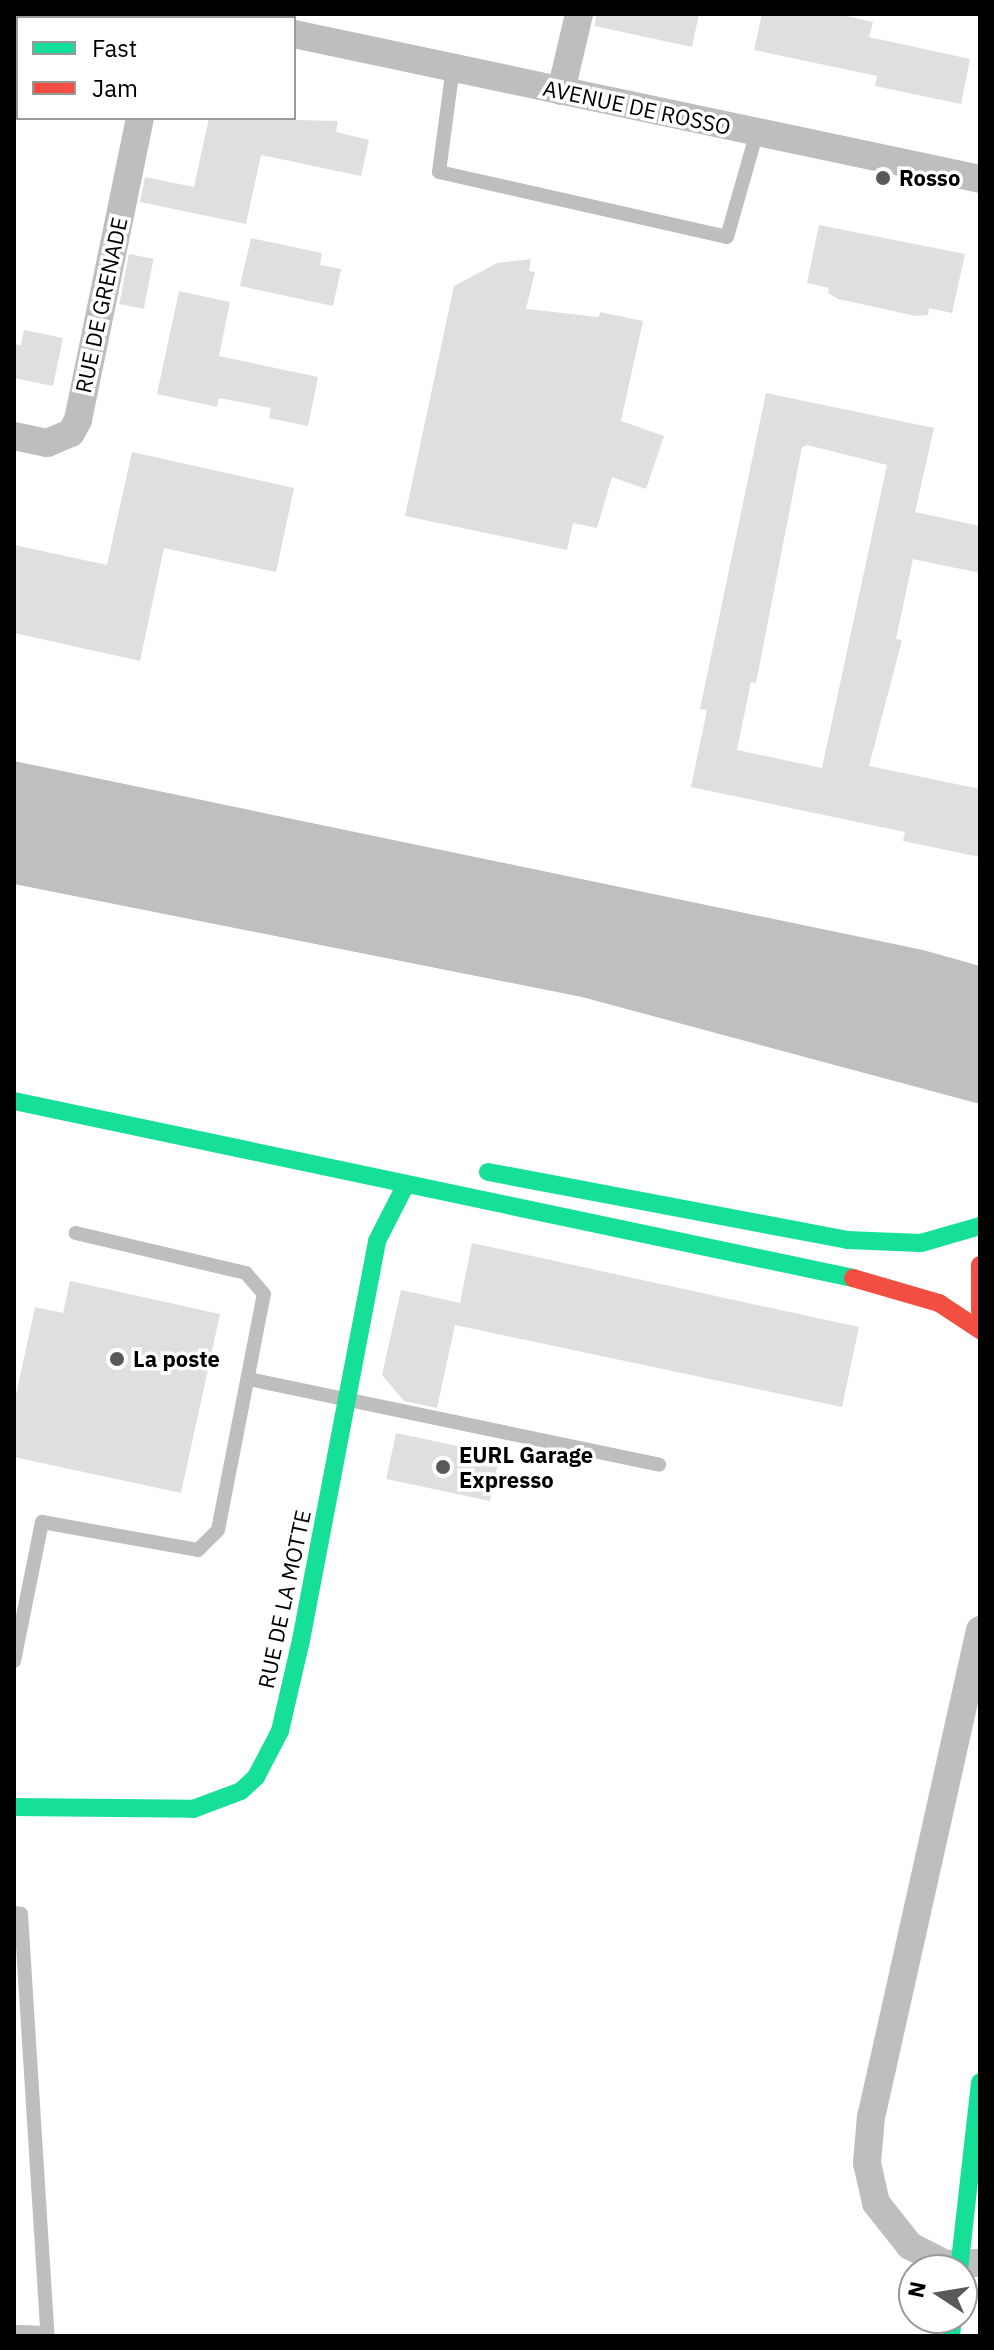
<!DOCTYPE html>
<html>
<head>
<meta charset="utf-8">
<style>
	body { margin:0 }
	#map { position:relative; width:994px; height:2350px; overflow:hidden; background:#fff; font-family:"IBM Plex Sans",sans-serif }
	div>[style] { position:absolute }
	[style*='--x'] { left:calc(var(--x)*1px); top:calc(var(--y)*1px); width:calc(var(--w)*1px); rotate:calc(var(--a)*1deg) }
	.water>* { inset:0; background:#bfbfbf }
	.building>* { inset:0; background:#dfdfdf; transform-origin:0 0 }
	.lane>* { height:14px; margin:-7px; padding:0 7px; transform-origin:7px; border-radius:7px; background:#bebebe }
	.street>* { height:28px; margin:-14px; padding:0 14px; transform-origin:14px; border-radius:14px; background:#bebebe }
	.fast>* { height:18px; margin:-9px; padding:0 9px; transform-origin:9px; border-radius:9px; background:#16e098 }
	.jam>* { height:18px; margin:-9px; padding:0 9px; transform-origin:9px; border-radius:9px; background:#f24e42 }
	.fast-bridge>* { height:18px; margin:-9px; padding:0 9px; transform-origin:9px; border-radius:9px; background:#16e098 }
	.dots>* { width:22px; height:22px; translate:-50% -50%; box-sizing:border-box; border:4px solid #fff; border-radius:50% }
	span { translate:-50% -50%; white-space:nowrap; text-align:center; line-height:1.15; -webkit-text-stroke:7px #fff; paint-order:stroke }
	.street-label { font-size:22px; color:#000 }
	.poi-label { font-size:22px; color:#000; font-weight:700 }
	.left { translate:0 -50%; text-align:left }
	.frame { position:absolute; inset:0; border:16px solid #000; pointer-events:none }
	.legend { position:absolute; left:16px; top:16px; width:280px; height:104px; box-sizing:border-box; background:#fff; border:2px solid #999; margin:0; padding:10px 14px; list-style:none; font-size:24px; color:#000 }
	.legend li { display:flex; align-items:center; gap:16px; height:40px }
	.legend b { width:40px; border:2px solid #999 }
	.north { position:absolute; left:898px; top:2254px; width:80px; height:80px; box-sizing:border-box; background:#fff; border:2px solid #999; border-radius:50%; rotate:282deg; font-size:22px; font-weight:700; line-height:32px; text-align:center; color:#000 }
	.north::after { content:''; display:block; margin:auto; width:28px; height:36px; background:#595959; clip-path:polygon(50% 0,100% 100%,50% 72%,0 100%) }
</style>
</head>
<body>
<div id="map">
	<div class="water">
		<i style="clip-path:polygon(14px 761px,923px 950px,980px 966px,980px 1104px,582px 997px,14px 884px)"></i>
	</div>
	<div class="building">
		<i style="clip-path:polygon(596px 14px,699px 14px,692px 47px,595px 26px)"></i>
		<i style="clip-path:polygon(762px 14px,838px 14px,873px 22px,869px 37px,970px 59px,961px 104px,875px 86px,877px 76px,754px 50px)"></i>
		<i style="clip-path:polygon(209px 118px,338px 121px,336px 132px,369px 140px,361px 176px,261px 155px,246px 224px,140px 202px,145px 177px,194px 187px)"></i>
		<i style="clip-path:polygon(819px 225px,965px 254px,952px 313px,929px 308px,928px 315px,916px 316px,838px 299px,828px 293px,829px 288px,807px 283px)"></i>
		<i style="clip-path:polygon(251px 238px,322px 253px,320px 265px,341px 269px,333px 306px,240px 286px)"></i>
		<i style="left:129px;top:254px;width:25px;height:51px;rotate:11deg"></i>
		<i style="clip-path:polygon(531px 259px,529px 271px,535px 272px,526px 309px,599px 317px,600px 312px,643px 321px,621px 421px,664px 436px,646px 489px,612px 477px,597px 528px,573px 523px,567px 550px,405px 516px,454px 286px,497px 263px)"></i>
		<i style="clip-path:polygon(179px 291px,230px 302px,219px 356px,318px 377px,308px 426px,269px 418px,271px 408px,219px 398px,217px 407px,157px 394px)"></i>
		<i style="clip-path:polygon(24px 330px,63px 338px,53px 386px,14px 378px,14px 344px,21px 345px)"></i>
		<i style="clip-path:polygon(evenodd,766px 393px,934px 428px,915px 512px,980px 526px,980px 573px,913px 559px,896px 639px,902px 640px,869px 766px,980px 789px,980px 857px,903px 841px,905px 832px,691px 787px,707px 710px,700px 709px,766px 393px,807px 445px,887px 465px,822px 768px,737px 750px,751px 682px,756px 683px,802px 447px,807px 445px)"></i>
		<i style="clip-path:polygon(132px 452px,294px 488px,276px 572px,164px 548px,140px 661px,14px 633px,14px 545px,107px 565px)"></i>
		<i style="clip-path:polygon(472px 1243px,859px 1327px,842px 1407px,455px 1325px,437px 1408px,404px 1401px,382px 1375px,401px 1290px,460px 1303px)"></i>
		<i style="clip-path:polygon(70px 1281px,220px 1314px,181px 1493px,14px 1457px,14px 1404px,35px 1307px,63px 1313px)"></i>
		<i style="left:396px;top:1433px;width:106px;height:47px;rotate:12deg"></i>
	</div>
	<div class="lane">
		<i style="--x:453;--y:67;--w:106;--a:97.6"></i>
		<i style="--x:439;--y:172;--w:295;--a:12.7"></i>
		<i style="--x:727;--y:237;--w:109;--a:-74.1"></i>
		<i style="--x:249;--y:1379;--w:419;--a:11.8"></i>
		<i style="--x:14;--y:1661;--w:142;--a:-78.6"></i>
		<i style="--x:42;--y:1522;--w:158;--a:10.2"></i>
		<i style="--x:198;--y:1550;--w:28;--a:-45"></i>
		<i style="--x:218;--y:1530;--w:240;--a:-79"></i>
		<i style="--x:264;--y:1294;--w:28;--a:-131"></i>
		<i style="--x:246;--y:1273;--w:175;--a:-166.8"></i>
		<i style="--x:14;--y:1913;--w:7;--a:8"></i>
		<i style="--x:21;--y:1914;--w:420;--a:86.4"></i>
		<i style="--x:47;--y:2333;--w:33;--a:-178"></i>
	</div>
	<div class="street">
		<i style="--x:201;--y:14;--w:19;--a:12"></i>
		<i style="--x:160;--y:18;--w:4;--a:-76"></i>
		<i style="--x:243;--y:18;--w:4;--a:-76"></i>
		<i style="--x:294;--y:34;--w:701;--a:11.93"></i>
		<i style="--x:561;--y:91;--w:79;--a:-76.8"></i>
		<i style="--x:14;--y:436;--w:34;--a:12"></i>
		<i style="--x:47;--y:443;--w:26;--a:-23"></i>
		<i style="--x:71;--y:433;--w:15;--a:-62"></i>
		<i style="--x:78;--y:420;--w:308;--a:-78.4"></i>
		<i style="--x:980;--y:1630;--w:498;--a:102.6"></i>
		<i style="--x:871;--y:2116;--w:47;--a:94.9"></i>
		<i style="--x:867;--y:2163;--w:41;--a:77.3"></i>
		<i style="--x:876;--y:2203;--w:55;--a:51.7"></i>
		<i style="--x:910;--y:2246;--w:40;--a:26.6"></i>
		<i style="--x:946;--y:2264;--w:34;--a:-2"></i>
	</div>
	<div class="fast">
		<i style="--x:14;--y:1101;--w:857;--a:11.91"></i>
		<i style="--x:488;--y:1172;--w:365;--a:10.7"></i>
		<i style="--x:847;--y:1240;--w:74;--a:2.3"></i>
		<i style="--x:921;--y:1243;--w:61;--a:-16.1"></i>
		<i style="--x:14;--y:1807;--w:179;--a:0.6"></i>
		<i style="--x:193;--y:1809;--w:51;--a:-20.6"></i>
		<i style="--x:241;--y:1791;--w:21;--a:-43"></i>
		<i style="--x:256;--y:1777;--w:52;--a:-62.4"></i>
		<i style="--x:280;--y:1731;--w:93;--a:-77"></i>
		<i style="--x:301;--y:1640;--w:406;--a:-79.2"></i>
		<i style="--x:377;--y:1241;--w:62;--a:-63"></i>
		<i style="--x:951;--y:2336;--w:18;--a:-84"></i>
	</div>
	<div class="jam">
		<i style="--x:980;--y:1265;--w:46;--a:90"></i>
		<i style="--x:853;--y:1278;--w:90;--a:16.2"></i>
		<i style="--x:939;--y:1303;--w:49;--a:33.4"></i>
	</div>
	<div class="fast-bridge">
		<i style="--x:959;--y:2270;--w:189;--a:-83.6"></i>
	</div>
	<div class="dots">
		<i style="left:883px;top:178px;background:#595959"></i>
		<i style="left:117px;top:1359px;background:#595959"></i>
		<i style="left:443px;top:1467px;background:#595959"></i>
	</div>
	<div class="street-label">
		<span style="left:637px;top:107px;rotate:12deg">AVENUE DE ROSSO</span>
		<span style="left:101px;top:305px;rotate:-78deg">RUE DE GRENADE</span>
		<span style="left:284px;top:1599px;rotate:-78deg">RUE DE LA MOTTE</span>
	</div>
	<div class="poi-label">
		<span class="left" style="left:899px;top:178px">Rosso</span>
		<span class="left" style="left:133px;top:1359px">La poste</span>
		<span class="left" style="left:459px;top:1467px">EURL Garage<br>Expresso</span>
	</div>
	<div class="frame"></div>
	<ul class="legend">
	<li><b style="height:10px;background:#16e098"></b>Fast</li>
	<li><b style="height:10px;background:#f24e42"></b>Jam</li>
	</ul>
	<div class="north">N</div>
</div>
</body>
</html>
